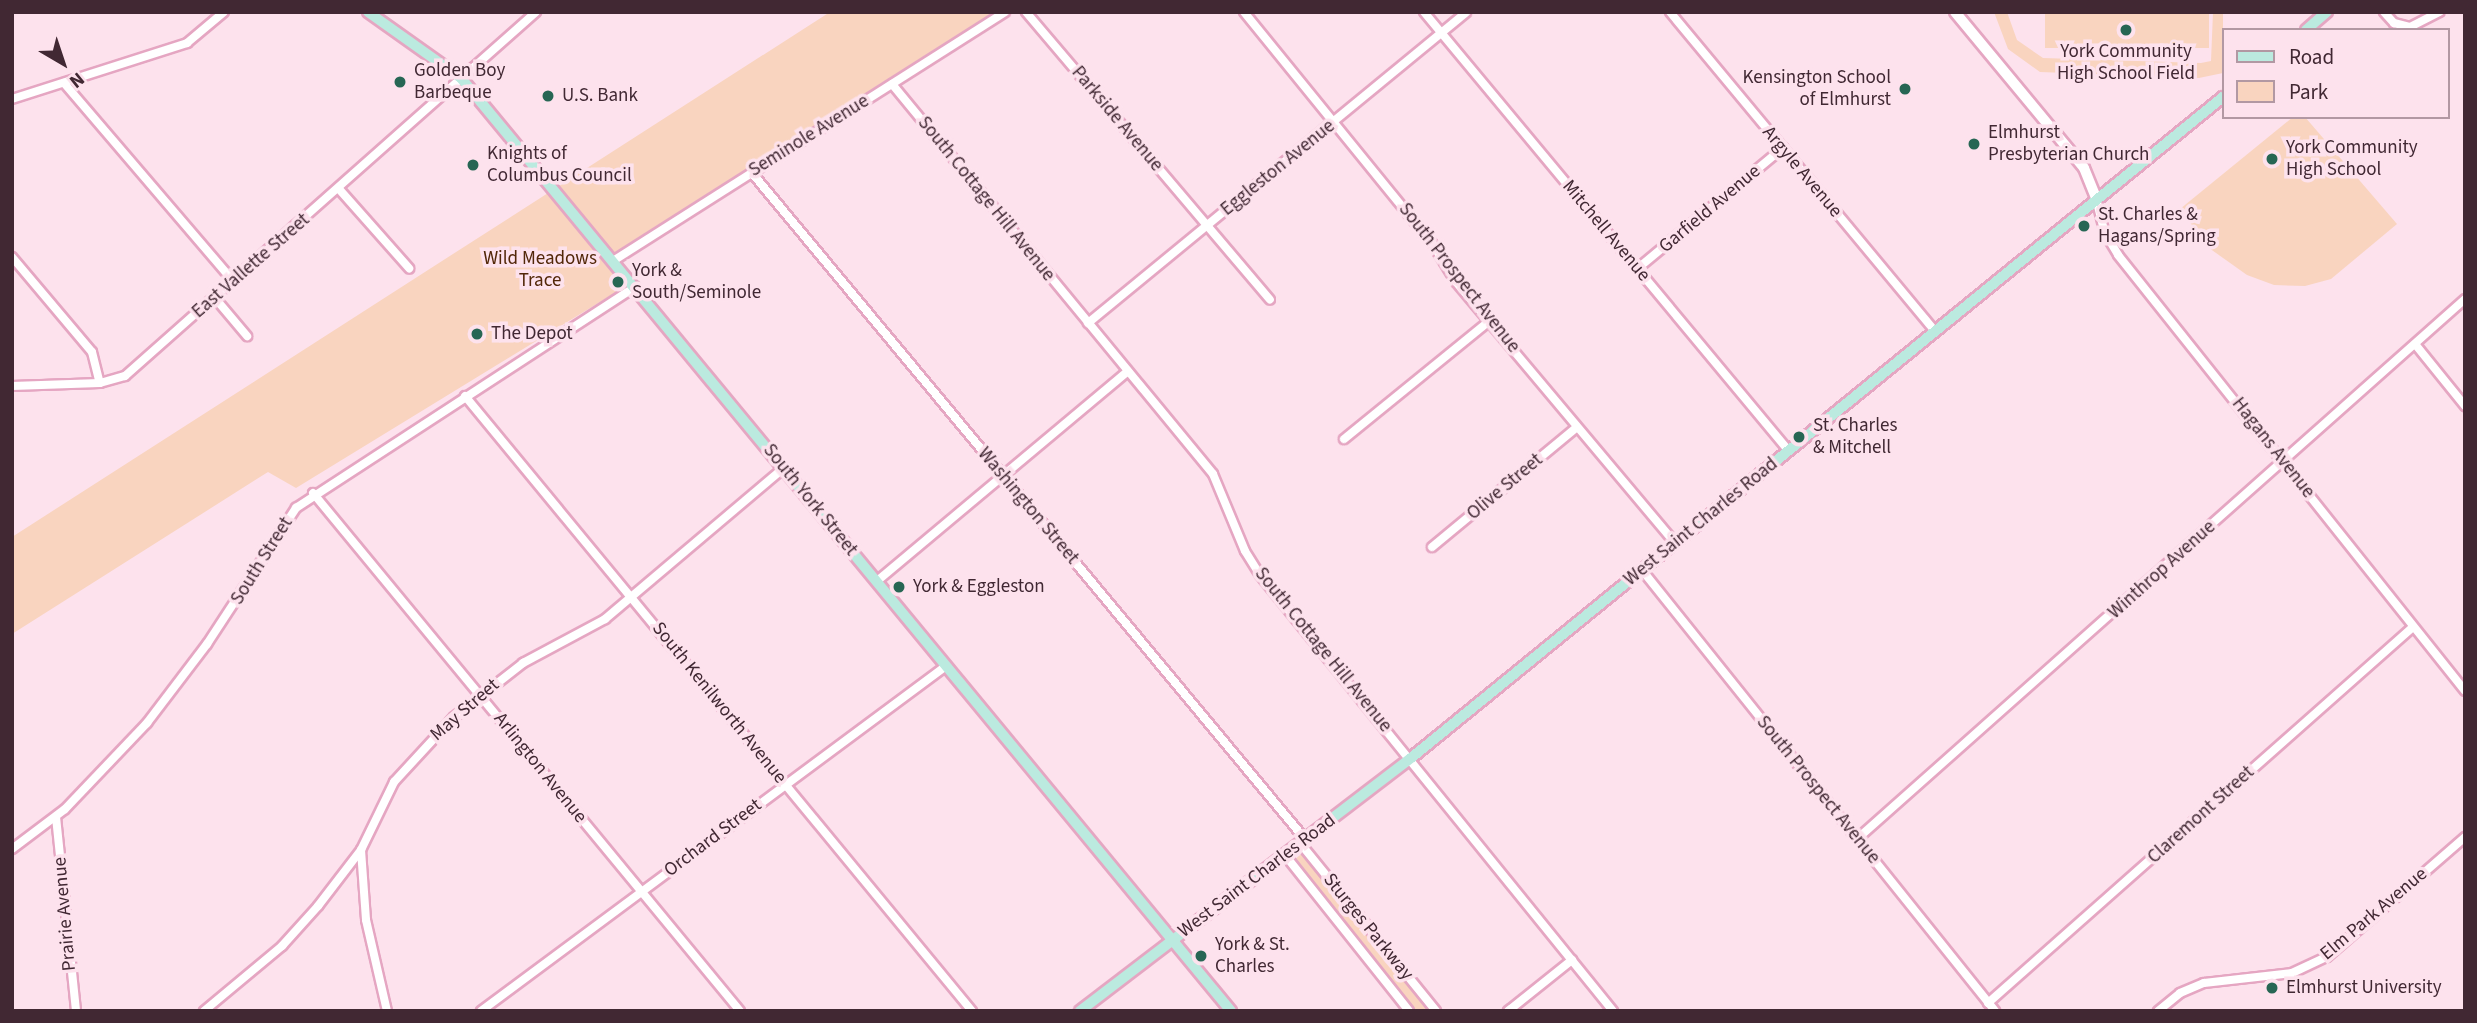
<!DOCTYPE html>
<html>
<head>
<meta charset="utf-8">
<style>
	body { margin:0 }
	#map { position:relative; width:2477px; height:1023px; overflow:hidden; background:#fde2ed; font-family:"Source Sans 3",sans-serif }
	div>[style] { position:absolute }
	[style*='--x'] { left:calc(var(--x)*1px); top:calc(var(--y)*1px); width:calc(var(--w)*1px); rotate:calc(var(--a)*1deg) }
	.green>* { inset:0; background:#f9d4bf; transform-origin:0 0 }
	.roads { filter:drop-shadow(2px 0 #e5a6c2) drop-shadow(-2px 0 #e5a6c2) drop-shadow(0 2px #e5a6c2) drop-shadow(0 -2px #e5a6c2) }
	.minor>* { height:8px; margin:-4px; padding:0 4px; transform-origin:4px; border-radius:4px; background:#fff }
	.tertiary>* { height:10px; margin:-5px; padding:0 5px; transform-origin:5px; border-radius:5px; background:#fff }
	.secondary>* { height:10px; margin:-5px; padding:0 5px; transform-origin:5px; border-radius:5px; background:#bbeadf }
	.dots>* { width:19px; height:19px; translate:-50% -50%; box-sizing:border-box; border:4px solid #fde2ed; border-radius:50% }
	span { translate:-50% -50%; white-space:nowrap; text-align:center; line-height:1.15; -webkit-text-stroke:7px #fde2ed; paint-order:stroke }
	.poi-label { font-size:19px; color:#412833 }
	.left { translate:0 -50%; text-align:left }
	.right { translate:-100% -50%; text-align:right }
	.street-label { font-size:19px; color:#412833 }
	.park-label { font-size:19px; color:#522709 }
	.frame { position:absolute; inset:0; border:14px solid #412833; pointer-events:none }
	.legend { position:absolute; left:2222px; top:28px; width:228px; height:91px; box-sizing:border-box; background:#fde2ed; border:2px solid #b298a3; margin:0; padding:9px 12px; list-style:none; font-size:21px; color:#412833 }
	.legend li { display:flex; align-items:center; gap:14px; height:35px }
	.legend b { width:35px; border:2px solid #b298a3 }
	.north { position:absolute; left:28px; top:28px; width:70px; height:70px; -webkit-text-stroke:5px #fde2ed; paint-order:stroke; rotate:141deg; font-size:19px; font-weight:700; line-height:28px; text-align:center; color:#412833 }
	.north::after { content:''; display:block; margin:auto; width:24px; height:32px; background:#412833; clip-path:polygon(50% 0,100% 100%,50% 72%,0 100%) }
</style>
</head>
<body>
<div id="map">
	<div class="green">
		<i style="clip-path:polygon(830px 12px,1001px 12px,605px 260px,626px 286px,296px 488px,268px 472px,12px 634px,12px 537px)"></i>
		<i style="clip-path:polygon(1994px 12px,2007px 12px,2017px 40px,2043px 58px,2201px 63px,2211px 61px,2213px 12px,2223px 12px,2223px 73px,2199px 78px,2040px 72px,2008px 49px)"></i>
		<i style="left:2045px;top:12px;width:164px;height:36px"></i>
		<i style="clip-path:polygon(2293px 117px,2305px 117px,2397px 224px,2331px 279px,2305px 286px,2274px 285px,2247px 275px,2209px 248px,2180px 209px)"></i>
		<i style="left:1304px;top:852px;width:203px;height:13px;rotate:52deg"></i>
	</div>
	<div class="roads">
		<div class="minor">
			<i style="--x:1026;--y:12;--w:377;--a:49.7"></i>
			<i style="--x:1244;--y:12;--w:298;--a:50.9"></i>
			<i style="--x:1432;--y:243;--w:46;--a:58.4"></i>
			<i style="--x:1456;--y:282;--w:341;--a:50"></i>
			<i style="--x:1424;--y:12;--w:570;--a:50.27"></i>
			<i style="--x:1670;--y:12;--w:415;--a:50.3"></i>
			<i style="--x:2384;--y:12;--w:15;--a:48"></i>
			<i style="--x:2394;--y:23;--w:16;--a:14"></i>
			<i style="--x:2410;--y:27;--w:33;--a:-27"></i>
			<i style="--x:64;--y:83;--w:260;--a:49.5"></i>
			<i style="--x:892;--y:84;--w:505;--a:50.54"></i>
			<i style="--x:1213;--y:474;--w:83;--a:67.4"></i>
			<i style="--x:1245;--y:551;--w:28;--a:58"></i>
			<i style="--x:1260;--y:575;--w:561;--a:51.01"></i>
			<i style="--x:12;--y:99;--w:184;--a:-17.7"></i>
			<i style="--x:187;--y:43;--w:48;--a:-40"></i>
			<i style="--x:752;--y:173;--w:866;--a:50.3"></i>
			<i style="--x:339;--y:189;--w:106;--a:48.5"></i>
			<i style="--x:2096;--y:198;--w:36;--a:76"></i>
			<i style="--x:2105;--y:233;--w:26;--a:59"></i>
			<i style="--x:2118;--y:255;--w:557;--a:51.48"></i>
			<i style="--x:12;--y:257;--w:124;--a:49.9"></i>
			<i style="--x:92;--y:352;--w:32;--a:76"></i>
			<i style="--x:613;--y:261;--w:464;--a:-32.4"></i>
			<i style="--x:1637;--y:269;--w:190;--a:-39.7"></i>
			<i style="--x:215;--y:298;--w:50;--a:49.9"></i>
			<i style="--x:1088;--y:323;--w:489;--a:-39.4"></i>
			<i style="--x:2415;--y:344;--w:80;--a:51.1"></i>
			<i style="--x:12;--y:386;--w:88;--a:-2"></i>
			<i style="--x:100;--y:383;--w:26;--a:-16"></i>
			<i style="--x:125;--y:376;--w:549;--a:-41.53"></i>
			<i style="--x:465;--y:396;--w:797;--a:50.5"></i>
			<i style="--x:1344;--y:439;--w:187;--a:-39.1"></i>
			<i style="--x:313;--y:493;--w:671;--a:50.5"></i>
			<i style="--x:1432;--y:547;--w:188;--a:-39.6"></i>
			<i style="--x:1642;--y:570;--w:565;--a:51.32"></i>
			<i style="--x:877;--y:581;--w:327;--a:-39.9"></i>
			<i style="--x:56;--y:817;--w:195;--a:84.1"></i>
			<i style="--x:1857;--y:839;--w:813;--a:-41.61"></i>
			<i style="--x:1300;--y:843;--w:216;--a:51"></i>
			<i style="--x:12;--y:849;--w:66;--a:-37"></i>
			<i style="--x:65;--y:809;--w:119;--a:-46.4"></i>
			<i style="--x:147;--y:723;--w:99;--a:-52.8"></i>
			<i style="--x:207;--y:644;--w:163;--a:-56.8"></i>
			<i style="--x:296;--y:508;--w:405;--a:-33.1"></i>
			<i style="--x:361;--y:850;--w:70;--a:85.9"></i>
			<i style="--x:366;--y:920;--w:93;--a:77"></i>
			<i style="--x:1285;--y:855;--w:199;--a:51.5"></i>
			<i style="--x:1988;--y:1003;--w:567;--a:-41.5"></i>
			<i style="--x:204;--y:1011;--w:102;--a:-39.8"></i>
			<i style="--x:282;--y:946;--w:54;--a:-48"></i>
			<i style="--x:318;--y:906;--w:71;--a:-52.5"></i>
			<i style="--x:361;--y:850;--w:76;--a:-64.1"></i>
			<i style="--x:394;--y:782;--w:88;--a:-47.3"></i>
			<i style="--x:454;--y:717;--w:88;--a:-38"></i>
			<i style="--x:523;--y:663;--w:93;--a:-28.2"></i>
			<i style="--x:605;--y:619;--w:234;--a:-40.2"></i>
			<i style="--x:481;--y:1011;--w:579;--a:-36.57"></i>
			<i style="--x:1508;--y:1011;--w:82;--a:-38.6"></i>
			<i style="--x:2158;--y:1011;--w:28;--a:-39"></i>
			<i style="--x:2180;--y:993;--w:26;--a:-23"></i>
			<i style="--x:2204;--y:983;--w:89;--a:-6.5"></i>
			<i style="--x:2292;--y:973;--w:38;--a:-25"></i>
			<i style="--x:2327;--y:957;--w:183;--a:-41"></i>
		</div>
		<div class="tertiary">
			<i style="--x:1955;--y:12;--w:202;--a:50.4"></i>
			<i style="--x:2084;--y:168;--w:32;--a:68"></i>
		</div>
		<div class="secondary">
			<i style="--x:368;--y:12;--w:114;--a:35.4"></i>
			<i style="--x:461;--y:78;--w:1210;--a:50.47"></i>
			<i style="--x:2306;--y:30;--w:28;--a:-41"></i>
			<i style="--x:1080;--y:1011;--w:417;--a:-37.4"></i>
			<i style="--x:1411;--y:758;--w:1047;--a:-39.15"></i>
		</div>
	</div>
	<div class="dots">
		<i style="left:2126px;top:30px;background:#276654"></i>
		<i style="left:400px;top:82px;background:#276654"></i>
		<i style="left:1905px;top:89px;background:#276654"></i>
		<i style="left:548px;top:96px;background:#276654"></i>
		<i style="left:1974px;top:144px;background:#276654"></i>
		<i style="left:2272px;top:159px;background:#276654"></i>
		<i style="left:473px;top:165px;background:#276654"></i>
		<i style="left:2084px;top:226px;background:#276654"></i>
		<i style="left:618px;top:282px;background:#276654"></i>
		<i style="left:477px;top:334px;background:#276654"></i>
		<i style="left:1799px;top:437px;background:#276654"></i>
		<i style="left:899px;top:587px;background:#276654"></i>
		<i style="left:1201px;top:956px;background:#276654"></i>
		<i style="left:2272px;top:988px;background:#276654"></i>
	</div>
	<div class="poi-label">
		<span style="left:2126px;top:63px">York Community<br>High School Field</span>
		<span class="left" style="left:414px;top:82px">Golden Boy<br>Barbeque</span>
		<span class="right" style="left:1891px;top:89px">Kensington School<br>of Elmhurst</span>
		<span class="left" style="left:562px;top:96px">U.S. Bank</span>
		<span class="left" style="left:1988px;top:144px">Elmhurst<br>Presbyterian Church</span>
		<span class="left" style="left:2286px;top:159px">York Community<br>High School</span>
		<span class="left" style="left:487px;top:165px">Knights of<br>Columbus Council</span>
		<span class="left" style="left:2098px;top:226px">St. Charles &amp;<br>Hagans/Spring</span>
		<span class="left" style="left:632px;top:282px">York &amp;<br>South/Seminole</span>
		<span class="left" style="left:491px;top:334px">The Depot</span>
		<span class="left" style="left:1813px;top:437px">St. Charles<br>&amp; Mitchell</span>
		<span class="left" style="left:913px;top:587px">York &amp; Eggleston</span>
		<span class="left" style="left:1215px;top:956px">York &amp; St.<br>Charles</span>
		<span class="left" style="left:2286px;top:988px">Elmhurst University</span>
	</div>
	<div class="street-label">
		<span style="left:1117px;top:119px;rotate:50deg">Parkside Avenue</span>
		<span style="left:809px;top:136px;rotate:-32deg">Seminole Avenue</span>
		<span style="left:1278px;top:168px;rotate:-39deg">Eggleston Avenue</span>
		<span style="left:1802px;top:172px;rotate:50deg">Argyle Avenue</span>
		<span style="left:986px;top:199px;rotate:51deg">South Cottage Hill Avenue</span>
		<span style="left:1710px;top:209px;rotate:-40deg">Garfield Avenue</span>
		<span style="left:1606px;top:231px;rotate:50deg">Mitchell Avenue</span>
		<span style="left:251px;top:266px;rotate:-41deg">East Vallette Street</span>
		<span style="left:1459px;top:278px;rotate:52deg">South Prospect Avenue</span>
		<span style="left:2273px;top:448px;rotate:52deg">Hagans Avenue</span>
		<span style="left:1505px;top:487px;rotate:-40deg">Olive Street</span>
		<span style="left:810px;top:500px;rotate:51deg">South York Street</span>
		<span style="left:1028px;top:506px;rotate:50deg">Washington Street</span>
		<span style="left:1701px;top:522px;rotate:-39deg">West Saint Charles Road</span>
		<span style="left:262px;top:561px;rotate:-58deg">South Street</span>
		<span style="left:2162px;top:570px;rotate:-42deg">Winthrop Avenue</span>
		<span style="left:1323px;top:650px;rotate:51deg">South Cottage Hill Avenue</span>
		<span style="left:719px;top:703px;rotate:51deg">South Kenilworth Avenue</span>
		<span style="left:465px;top:710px;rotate:-41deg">May Street</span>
		<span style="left:540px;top:768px;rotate:51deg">Arlington Avenue</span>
		<span style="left:1818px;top:790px;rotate:51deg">South Prospect Avenue</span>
		<span style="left:2201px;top:815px;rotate:-42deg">Claremont Street</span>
		<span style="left:713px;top:838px;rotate:-37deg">Orchard Street</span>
		<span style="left:1257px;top:876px;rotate:-37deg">West Saint Charles Road</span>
		<span style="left:65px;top:914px;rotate:-95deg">Prairie Avenue</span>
		<span style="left:2374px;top:914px;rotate:-40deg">Elm Park Avenue</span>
		<span style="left:1368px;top:927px;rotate:51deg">Sturges Parkway</span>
	</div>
	<div class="park-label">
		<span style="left:540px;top:270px">Wild Meadows<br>Trace</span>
	</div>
	<div class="frame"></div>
	<ul class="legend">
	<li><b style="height:9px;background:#bbeadf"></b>Road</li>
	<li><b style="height:19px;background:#f9d4bf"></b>Park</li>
	</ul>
	<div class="north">N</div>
</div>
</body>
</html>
